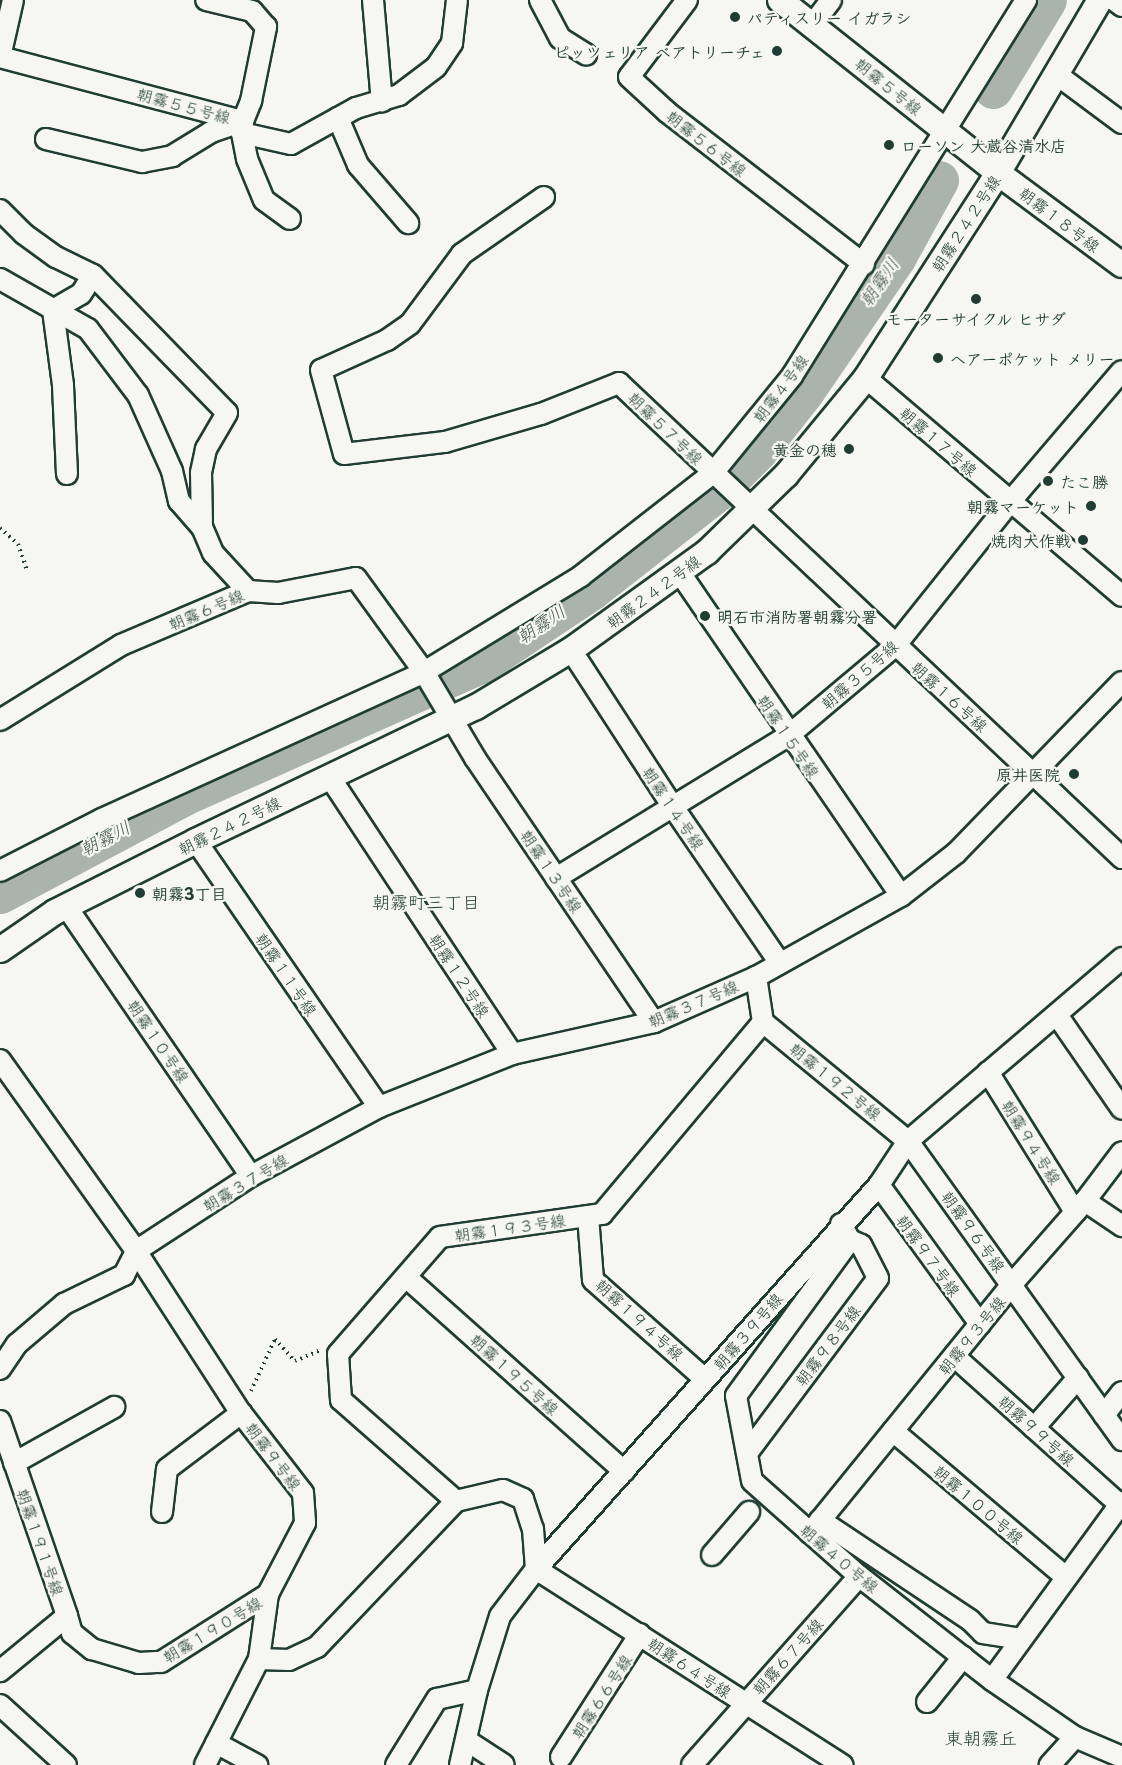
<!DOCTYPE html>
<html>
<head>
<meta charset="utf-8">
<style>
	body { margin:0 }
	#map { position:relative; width:1122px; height:1765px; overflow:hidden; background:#f6f6f2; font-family:"Playpen Sans","Klee One",sans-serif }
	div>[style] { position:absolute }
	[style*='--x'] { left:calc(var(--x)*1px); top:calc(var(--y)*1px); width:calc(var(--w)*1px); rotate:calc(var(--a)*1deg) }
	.river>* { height:39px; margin:-19.5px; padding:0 19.5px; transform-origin:19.5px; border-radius:19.5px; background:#aab3ae }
	.path>* { height:4px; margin-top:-2px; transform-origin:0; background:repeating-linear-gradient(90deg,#1f3d34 0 1.5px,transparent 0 6px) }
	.roads { filter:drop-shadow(2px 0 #1f3d34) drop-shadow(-2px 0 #1f3d34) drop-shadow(0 2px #1f3d34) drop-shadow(0 -2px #1f3d34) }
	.minor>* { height:20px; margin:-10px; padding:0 10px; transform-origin:10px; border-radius:10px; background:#f6f6f2 }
	.tertiary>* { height:24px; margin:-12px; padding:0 12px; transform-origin:12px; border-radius:12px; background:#f6f6f2 }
	.dots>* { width:16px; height:16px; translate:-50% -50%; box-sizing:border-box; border:3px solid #f6f6f2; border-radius:50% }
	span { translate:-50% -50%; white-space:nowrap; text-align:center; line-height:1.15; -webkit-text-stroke:4.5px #f6f6f2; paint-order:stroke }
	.poi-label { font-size:16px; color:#1f3d34; font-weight:700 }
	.left { translate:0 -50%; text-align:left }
	.right { translate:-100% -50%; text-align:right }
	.street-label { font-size:16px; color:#1f3d34 }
	.water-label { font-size:18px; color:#425a52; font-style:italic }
	.neighbourhood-label { font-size:18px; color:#1f3d34 }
</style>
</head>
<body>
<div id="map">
	<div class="river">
		<i style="--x:993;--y:89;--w:104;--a:-58.8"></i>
		<i style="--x:0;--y:894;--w:208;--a:-28"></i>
		<i style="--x:184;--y:796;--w:325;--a:-24"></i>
		<i style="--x:481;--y:664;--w:133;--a:-33.7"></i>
		<i style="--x:592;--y:590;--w:159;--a:-38.1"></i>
		<i style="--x:717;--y:492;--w:57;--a:-45"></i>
		<i style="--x:757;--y:452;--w:74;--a:-51.6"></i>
		<i style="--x:803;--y:394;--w:165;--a:-55.6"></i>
		<i style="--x:896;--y:258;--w:89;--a:-61.1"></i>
	</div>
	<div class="path">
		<i style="--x:0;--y:528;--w:24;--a:42"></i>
		<i style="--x:18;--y:544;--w:28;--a:71"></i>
		<i style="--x:251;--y:1391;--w:57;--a:-65.2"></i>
		<i style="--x:275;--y:1339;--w:30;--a:48"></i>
		<i style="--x:295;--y:1361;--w:26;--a:-23"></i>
	</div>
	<div class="roads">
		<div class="minor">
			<i style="--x:373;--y:0;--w:102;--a:85"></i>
			<i style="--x:540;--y:0;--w:43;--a:62.2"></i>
			<i style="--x:560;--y:38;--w:31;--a:32"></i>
			<i style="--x:687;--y:0;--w:96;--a:127"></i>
			<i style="--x:629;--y:77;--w:52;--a:42.6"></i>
			<i style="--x:667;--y:112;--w:249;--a:37.7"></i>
			<i style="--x:1114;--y:0;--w:10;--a:37"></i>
			<i style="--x:813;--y:24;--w:30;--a:-53"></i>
			<i style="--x:0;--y:57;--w:251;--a:14.8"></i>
			<i style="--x:243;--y:121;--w:22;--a:-68"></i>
			<i style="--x:251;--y:101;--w:76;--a:-78.5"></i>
			<i style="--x:266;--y:27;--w:21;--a:-131"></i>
			<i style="--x:252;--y:11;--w:47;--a:-166.6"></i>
			<i style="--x:0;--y:57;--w:58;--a:-77.2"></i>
			<i style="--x:1056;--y:74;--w:82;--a:36.6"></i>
			<i style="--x:338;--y:118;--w:51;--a:66.9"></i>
			<i style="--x:358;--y:165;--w:77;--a:49.2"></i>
			<i style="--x:242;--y:133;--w:50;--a:12.7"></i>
			<i style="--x:291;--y:144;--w:74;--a:-29"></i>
			<i style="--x:356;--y:108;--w:45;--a:-16.8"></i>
			<i style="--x:399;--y:95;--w:46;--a:-37.1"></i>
			<i style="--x:436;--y:67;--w:29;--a:-56"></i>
			<i style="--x:452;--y:43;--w:43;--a:-83.4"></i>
			<i style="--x:46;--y:139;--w:99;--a:13.5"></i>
			<i style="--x:142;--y:162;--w:31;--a:-11"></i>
			<i style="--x:172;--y:156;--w:46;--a:-31.6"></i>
			<i style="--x:211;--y:132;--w:34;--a:-19"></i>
			<i style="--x:243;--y:121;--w:12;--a:95"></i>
			<i style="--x:242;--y:133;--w:26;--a:79"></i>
			<i style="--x:247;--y:159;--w:44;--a:67.5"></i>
			<i style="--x:264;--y:200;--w:32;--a:36"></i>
			<i style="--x:544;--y:197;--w:100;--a:145.2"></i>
			<i style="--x:462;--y:254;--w:87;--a:126.6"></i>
			<i style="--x:410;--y:324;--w:28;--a:145"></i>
			<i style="--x:387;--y:340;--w:72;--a:155.6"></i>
			<i style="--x:321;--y:370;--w:87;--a:74.7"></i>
			<i style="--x:344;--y:454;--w:102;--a:-6.8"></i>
			<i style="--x:445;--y:442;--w:100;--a:-16.3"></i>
			<i style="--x:541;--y:414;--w:84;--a:-21.7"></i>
			<i style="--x:619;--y:383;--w:692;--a:43.36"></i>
			<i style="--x:0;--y:210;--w:34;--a:45"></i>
			<i style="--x:24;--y:234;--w:39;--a:36"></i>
			<i style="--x:56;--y:257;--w:41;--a:25.9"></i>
			<i style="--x:0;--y:279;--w:101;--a:29.6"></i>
			<i style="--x:88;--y:329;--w:83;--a:52.9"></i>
			<i style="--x:138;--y:395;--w:83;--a:65.9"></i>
			<i style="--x:172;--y:471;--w:31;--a:77"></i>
			<i style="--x:179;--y:501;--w:35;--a:49"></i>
			<i style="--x:202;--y:527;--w:28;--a:67"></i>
			<i style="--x:213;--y:553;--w:52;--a:47.4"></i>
			<i style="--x:866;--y:378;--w:336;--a:40.4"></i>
			<i style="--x:67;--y:474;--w:89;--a:-92.6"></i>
			<i style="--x:63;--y:385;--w:76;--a:-97.6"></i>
			<i style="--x:53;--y:310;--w:32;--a:-30"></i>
			<i style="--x:81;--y:294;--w:22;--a:-58"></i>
			<i style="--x:93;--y:275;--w:192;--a:45.8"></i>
			<i style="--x:227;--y:413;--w:42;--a:120.3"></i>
			<i style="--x:206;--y:449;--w:25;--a:102"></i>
			<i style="--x:201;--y:473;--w:54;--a:88.9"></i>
			<i style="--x:680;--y:573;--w:391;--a:55.6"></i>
			<i style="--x:571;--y:650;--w:187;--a:57"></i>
			<i style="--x:673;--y:807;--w:189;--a:55.6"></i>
			<i style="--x:0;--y:720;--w:142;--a:-31.8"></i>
			<i style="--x:121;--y:645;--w:138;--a:-23"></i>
			<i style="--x:248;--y:591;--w:30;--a:4"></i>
			<i style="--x:278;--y:593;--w:79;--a:-10.9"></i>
			<i style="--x:356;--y:578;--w:116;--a:54.1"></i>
			<i style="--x:424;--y:672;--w:100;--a:59.3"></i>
			<i style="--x:475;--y:758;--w:319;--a:55.9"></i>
			<i style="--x:329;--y:776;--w:333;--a:56.6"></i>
			<i style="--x:196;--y:841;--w:323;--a:55.5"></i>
			<i style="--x:0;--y:871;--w:114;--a:-27"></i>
			<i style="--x:102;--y:819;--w:354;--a:-24.5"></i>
			<i style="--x:424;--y:672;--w:184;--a:-31.4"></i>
			<i style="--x:581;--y:576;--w:167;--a:-38"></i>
			<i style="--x:713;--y:473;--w:125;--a:-50.8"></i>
			<i style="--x:792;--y:376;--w:443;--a:-58.1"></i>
			<i style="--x:556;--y:878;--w:272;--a:-31.5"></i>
			<i style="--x:788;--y:736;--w:140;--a:-40.1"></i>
			<i style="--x:895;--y:646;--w:184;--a:-51.4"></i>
			<i style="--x:1010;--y:502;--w:172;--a:-49.5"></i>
			<i style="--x:66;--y:906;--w:327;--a:55.6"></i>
			<i style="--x:1057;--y:1015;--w:114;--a:55.3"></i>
			<i style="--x:763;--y:1022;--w:188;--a:39.4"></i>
			<i style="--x:908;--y:1141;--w:368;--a:54.4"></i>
			<i style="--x:0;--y:1060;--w:234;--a:54.5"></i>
			<i style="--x:136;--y:1251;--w:193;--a:57.1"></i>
			<i style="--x:241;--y:1413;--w:101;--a:52.2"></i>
			<i style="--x:303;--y:1493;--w:30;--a:86"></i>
			<i style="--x:305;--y:1523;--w:80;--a:117.5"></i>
			<i style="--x:268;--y:1594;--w:66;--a:97.9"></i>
			<i style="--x:259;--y:1659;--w:30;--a:2"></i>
			<i style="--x:289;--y:1660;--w:31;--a:-25"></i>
			<i style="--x:317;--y:1647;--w:202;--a:-46.4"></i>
			<i style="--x:456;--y:1501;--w:48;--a:-13.2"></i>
			<i style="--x:503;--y:1490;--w:22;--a:24"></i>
			<i style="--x:523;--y:1499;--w:32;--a:72"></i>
			<i style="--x:533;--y:1529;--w:40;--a:85.7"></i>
			<i style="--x:536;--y:1569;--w:364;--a:32.6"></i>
			<i style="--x:988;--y:1072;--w:165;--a:58.1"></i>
			<i style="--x:879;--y:1185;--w:172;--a:54"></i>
			<i style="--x:1085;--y:1201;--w:45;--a:34"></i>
			<i style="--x:588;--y:1216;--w:64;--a:85.5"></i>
			<i style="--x:593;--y:1280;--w:149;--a:41.5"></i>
			<i style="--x:841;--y:1224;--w:18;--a:61"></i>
			<i style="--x:850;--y:1240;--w:193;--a:126.2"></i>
			<i style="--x:736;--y:1396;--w:86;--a:79.3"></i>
			<i style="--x:752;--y:1481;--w:143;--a:41.6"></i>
			<i style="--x:859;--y:1576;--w:169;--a:38"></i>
			<i style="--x:992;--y:1680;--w:220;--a:-53.9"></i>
			<i style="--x:406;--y:1277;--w:292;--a:41.7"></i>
			<i style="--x:954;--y:1356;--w:223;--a:41.9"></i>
			<i style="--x:0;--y:1369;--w:30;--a:-56"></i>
			<i style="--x:17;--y:1344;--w:62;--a:-40.4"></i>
			<i style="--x:64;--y:1304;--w:67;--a:-25.8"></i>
			<i style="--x:124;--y:1275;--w:27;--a:-63"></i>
			<i style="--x:136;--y:1251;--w:137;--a:-33.1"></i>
			<i style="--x:251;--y:1176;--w:145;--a:-28.3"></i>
			<i style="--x:379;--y:1107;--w:143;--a:-21.7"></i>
			<i style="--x:512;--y:1054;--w:146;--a:-12.7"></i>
			<i style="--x:654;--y:1022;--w:111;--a:-23.8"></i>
			<i style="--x:756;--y:977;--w:166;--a:-29.2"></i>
			<i style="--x:901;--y:896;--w:70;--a:-38"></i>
			<i style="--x:956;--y:853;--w:238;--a:-45.9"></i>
			<i style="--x:1104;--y:1415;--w:29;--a:-52"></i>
			<i style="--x:0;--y:1421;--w:206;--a:71"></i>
			<i style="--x:67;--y:1616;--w:87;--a:140.6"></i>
			<i style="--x:1034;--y:1428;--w:67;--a:-48.7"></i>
			<i style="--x:893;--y:1431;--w:226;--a:40.2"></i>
			<i style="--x:748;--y:1452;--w:217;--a:-53.2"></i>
			<i style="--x:878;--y:1278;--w:37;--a:-117"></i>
			<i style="--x:861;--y:1245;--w:12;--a:-156"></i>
			<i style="--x:14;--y:1463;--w:115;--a:-29.2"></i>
			<i style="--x:456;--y:1501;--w:153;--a:-138.7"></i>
			<i style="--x:341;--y:1400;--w:46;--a:-93.7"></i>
			<i style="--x:338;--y:1354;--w:155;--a:-48.9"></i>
			<i style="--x:440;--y:1237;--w:164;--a:-8.1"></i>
			<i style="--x:602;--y:1214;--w:251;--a:-50"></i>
			<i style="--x:763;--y:1022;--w:46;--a:-98.8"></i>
			<i style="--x:162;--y:1512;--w:43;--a:-83.4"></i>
			<i style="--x:167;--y:1469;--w:93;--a:-37.1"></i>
			<i style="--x:820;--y:1520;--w:180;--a:33.7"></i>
			<i style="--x:970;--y:1620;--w:18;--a:45"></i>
			<i style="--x:983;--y:1633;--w:38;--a:9"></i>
			<i style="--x:810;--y:1533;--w:321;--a:-50.9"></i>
			<i style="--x:1012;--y:1284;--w:111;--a:-48.7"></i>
			<i style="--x:1085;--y:1201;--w:61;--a:-52.9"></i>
			<i style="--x:712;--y:1555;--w:57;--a:-49.3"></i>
			<i style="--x:67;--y:1616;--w:18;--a:74"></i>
			<i style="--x:72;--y:1633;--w:26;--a:39"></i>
			<i style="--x:92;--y:1649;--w:49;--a:16.6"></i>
			<i style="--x:139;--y:1663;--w:22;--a:-3"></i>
			<i style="--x:161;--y:1662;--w:127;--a:-32.4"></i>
			<i style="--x:992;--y:1680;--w:101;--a:34.5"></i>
			<i style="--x:1075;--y:1737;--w:38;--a:132"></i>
			<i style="--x:927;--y:1702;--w:58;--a:-51.3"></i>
			<i style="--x:0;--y:1705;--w:89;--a:42.3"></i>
			<i style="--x:1075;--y:1737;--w:51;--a:23.1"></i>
			<i style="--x:466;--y:1740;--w:45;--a:33.3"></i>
			<i style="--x:216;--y:1743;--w:47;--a:28.2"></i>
			<i style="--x:561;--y:1757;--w:146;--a:-57.3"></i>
			<i style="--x:205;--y:1765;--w:119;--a:-63"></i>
			<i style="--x:396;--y:1765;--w:78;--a:-58.2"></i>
			<i style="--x:437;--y:1699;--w:41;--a:-12.7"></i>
			<i style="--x:460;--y:1765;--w:77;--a:-77.2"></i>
			<i style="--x:477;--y:1690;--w:77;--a:-72.7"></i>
			<i style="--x:500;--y:1616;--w:59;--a:-52.5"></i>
			<i style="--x:536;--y:1569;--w:515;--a:-48.23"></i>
			<i style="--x:879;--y:1185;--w:53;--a:-56.6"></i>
			<i style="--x:908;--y:1141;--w:282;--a:-40.5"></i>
			<i style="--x:692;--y:1765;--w:252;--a:-48.5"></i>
		</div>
		<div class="tertiary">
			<i style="--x:780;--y:0;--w:278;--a:38.4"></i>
			<i style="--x:998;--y:173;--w:154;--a:36.6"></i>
			<i style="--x:0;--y:950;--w:67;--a:-34.6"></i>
			<i style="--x:55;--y:912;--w:158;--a:-26.7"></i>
			<i style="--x:196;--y:841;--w:310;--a:-25.6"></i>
			<i style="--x:476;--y:707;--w:111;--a:-31"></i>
			<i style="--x:571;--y:650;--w:168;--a:-35.8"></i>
			<i style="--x:707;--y:552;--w:110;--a:-44.3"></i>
			<i style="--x:786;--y:475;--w:126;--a:-50.5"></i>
			<i style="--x:866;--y:378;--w:244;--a:-57.2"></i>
			<i style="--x:998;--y:173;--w:201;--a:-59.5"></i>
		</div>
	</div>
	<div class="dots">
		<i style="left:735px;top:17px;background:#1f3d34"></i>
		<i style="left:777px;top:51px;background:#1f3d34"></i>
		<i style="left:889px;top:145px;background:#1f3d34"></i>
		<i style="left:976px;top:299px;background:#1f3d34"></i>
		<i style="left:938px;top:358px;background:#1f3d34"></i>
		<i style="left:849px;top:449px;background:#1f3d34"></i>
		<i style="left:1048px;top:481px;background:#1f3d34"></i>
		<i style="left:1091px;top:506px;background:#1f3d34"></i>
		<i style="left:1083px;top:540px;background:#1f3d34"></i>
		<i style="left:705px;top:616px;background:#1f3d34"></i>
		<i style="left:1074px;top:774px;background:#1f3d34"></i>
		<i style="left:140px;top:893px;background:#1f3d34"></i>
	</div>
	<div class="poi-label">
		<span class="left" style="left:747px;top:17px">パティスリー イガラシ</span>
		<span class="right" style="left:765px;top:51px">ピッツェリア ベアトリーチェ</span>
		<span class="left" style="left:901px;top:145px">ローソン 大蔵谷清水店</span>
		<span style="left:976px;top:318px">モーターサイクル ヒサダ</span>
		<span class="left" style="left:950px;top:358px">ヘアーポケット メリー</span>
		<span class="right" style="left:837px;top:449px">黄金の穂</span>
		<span class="left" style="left:1060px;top:481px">たこ勝</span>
		<span class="right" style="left:1079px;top:506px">朝霧マーケット</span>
		<span class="right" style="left:1071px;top:540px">焼肉大作戦</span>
		<span class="left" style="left:717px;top:616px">明石市消防署朝霧分署</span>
		<span class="right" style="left:1060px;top:774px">原井医院</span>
		<span class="left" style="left:152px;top:893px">朝霧3丁目</span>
	</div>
	<div class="street-label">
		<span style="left:889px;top:86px;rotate:39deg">朝霧５号線</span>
		<span style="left:184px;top:105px;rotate:15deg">朝霧５５号線</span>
		<span style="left:707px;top:143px;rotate:38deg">朝霧５６号線</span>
		<span style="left:1060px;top:219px;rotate:37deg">朝霧１８号線</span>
		<span style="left:965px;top:223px;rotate:-57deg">朝霧２４２号線</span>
		<span style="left:780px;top:388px;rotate:-53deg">朝霧４号線</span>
		<span style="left:666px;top:428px;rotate:44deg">朝霧５７号線</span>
		<span style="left:939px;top:441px;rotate:41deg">朝霧１７号線</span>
		<span style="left:653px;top:591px;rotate:-36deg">朝霧２４２号線</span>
		<span style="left:206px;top:609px;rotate:-23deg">朝霧６号線</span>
		<span style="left:859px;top:674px;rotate:-41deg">朝霧３５号線</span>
		<span style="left:950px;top:696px;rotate:42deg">朝霧１６号線</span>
		<span style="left:789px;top:736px;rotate:56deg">朝霧１５号線</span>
		<span style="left:674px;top:808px;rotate:56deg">朝霧１４号線</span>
		<span style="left:229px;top:825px;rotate:-26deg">朝霧２４２号線</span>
		<span style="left:552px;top:871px;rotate:56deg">朝霧１３号線</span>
		<span style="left:287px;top:974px;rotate:56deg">朝霧１１号線</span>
		<span style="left:460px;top:975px;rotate:57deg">朝霧１２号線</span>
		<span style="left:693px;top:1003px;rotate:-23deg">朝霧３７号線</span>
		<span style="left:159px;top:1041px;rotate:56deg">朝霧１０号線</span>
		<span style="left:836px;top:1081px;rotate:39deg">朝霧１９２号線</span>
		<span style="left:1032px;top:1142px;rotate:58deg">朝霧９４号線</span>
		<span style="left:245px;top:1182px;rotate:-31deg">朝霧３７号線</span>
		<span style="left:510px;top:1227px;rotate:-8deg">朝霧１９３号線</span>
		<span style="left:974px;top:1231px;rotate:54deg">朝霧９６号線</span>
		<span style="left:929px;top:1255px;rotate:54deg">朝霧９７号線</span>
		<span style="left:640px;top:1319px;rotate:42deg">朝霧１９４号線</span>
		<span style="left:747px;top:1331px;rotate:-49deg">朝霧３９号線</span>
		<span style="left:971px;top:1335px;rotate:-51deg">朝霧９３号線</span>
		<span style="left:827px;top:1345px;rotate:-53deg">朝霧９８号線</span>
		<span style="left:515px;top:1374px;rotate:42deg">朝霧１９５号線</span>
		<span style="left:1037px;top:1430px;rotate:42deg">朝霧９９号線</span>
		<span style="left:274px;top:1456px;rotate:53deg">朝霧９号線</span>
		<span style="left:979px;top:1504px;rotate:40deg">朝霧１００号線</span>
		<span style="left:41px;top:1542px;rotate:71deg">朝霧１９１号線</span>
		<span style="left:840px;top:1558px;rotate:40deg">朝霧４０号線</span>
		<span style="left:212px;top:1629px;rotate:-31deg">朝霧１９０号線</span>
		<span style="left:787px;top:1656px;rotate:-48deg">朝霧６７号線</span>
		<span style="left:690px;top:1667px;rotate:33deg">朝霧６４号線</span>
		<span style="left:601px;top:1696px;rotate:-57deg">朝霧６６号線</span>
	</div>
	<div class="water-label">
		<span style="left:879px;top:282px;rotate:-56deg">朝霧川</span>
		<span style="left:541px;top:624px;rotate:-34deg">朝霧川</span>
		<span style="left:105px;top:838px;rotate:-28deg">朝霧川</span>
	</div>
	<div class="neighbourhood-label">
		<span style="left:426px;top:902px">朝霧町三丁目</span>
		<span style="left:981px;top:1738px">東朝霧丘</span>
	</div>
</div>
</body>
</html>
